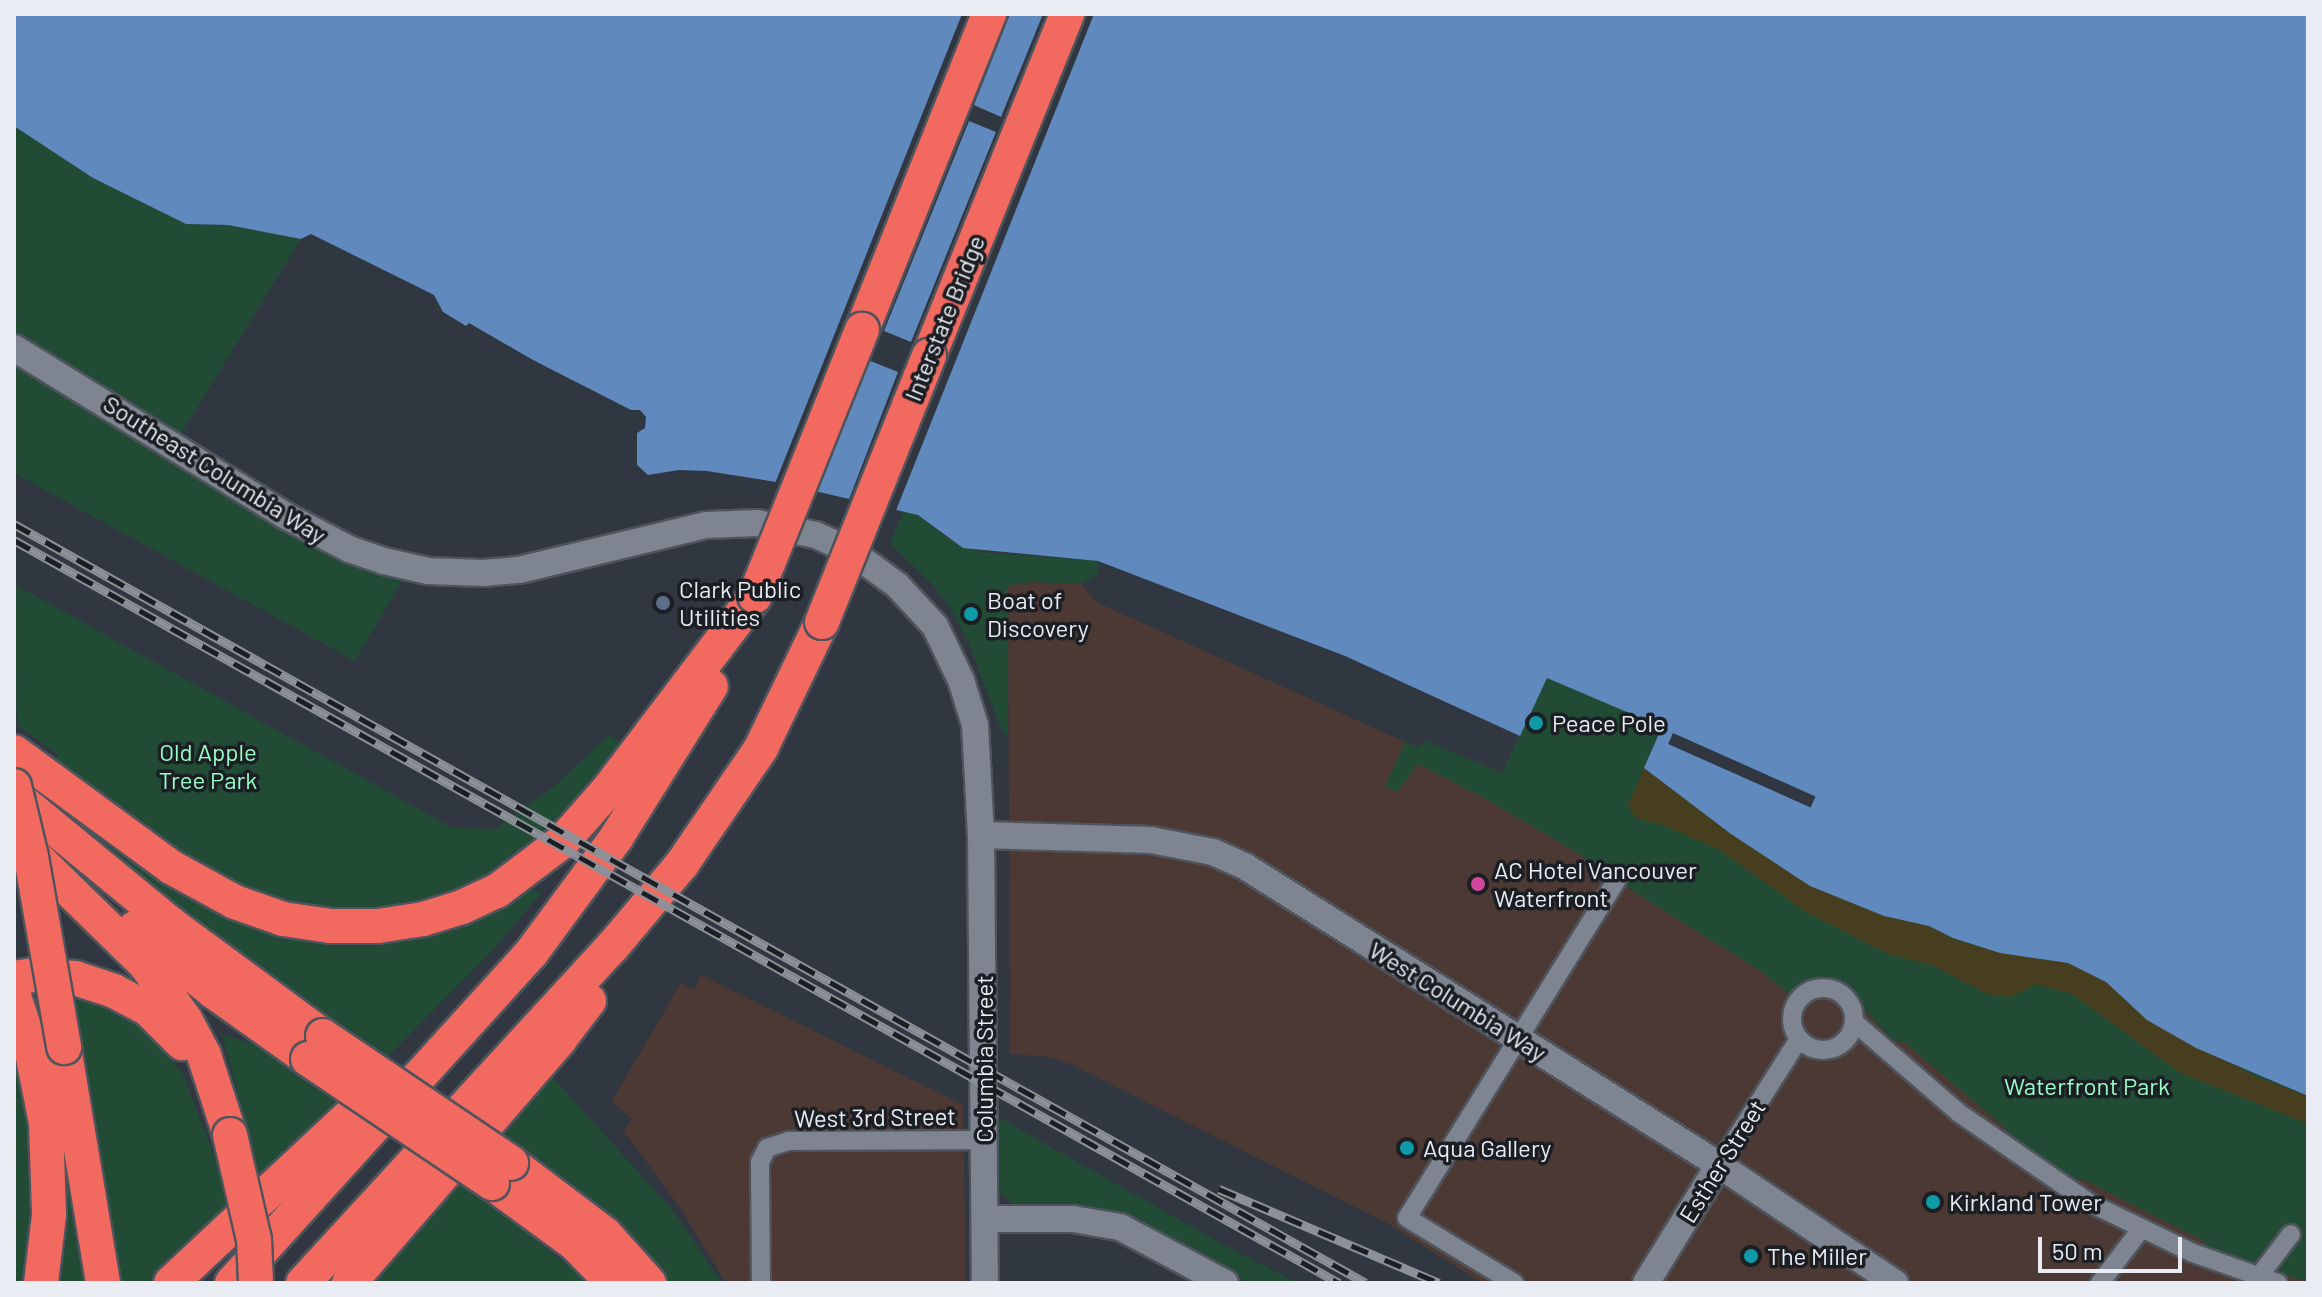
<!DOCTYPE html>
<html>
<head>
<meta charset="utf-8">
<style>
	body { margin:0 }
	#map { position:relative; width:2322px; height:1297px; overflow:hidden; background:#313741; font-family:Barlow,sans-serif }
	div>[style] { position:absolute }
	[style*='--x'] { left:calc(var(--x)*1px); top:calc(var(--y)*1px); width:calc(var(--w)*1px); rotate:calc(var(--a)*1deg) }
	.commercial>* { inset:0; background:#4d3933 }
	.green>* { inset:0; background:#214b35 }
	.sand>* { inset:0; background:#463e1e }
	.water>* { inset:0; background:#6089be }
	.pier>* { inset:0; background:#313741; transform-origin:0 0 }
	.roads { filter:drop-shadow(2px 0 #4f545c) drop-shadow(-2px 0 #4f545c) drop-shadow(0 2px #4f545c) drop-shadow(0 -2px #4f545c) }
	.street>* { height:18px; margin:-9px; padding:0 9px; transform-origin:9px; border-radius:9px; background:#7e8490 }
	.street>.ring { margin:-9px; padding:0; box-sizing:content-box; background:none; border:18px solid #7e8490; border-radius:50% }
	.secondary>* { height:26px; margin:-13px; padding:0 13px; transform-origin:13px; border-radius:13px; background:#7e8490 }
	.highway>* { height:34px; margin:-17px; padding:0 17px; transform-origin:17px; border-radius:17px; background:#f26960 }
	.rail>* { height:9px; margin-top:-4.5px; transform-origin:0; background:repeating-linear-gradient(90deg,#1b1e23 0 18px,#8c9199 0 36px); box-sizing:border-box; border-block:2px solid #8c9199 }
	.bridges { filter:drop-shadow(2px 0 #4f545c) drop-shadow(-2px 0 #4f545c) drop-shadow(0 2px #4f545c) drop-shadow(0 -2px #4f545c) }
	.highway-bridge>* { height:34px; margin:-17px; padding:0 17px; transform-origin:17px; border-radius:17px; background:#f26960 }
	.dots>* { width:22px; height:22px; translate:-50% -50%; box-sizing:border-box; border:4px solid #1b1e23; border-radius:50% }
	span { translate:-50% -50%; white-space:nowrap; text-align:center; line-height:1.15; -webkit-text-stroke:7px #1b1e23; paint-order:stroke }
	.street-label { font-size:24px; color:#e9edf3 }
	.poi-label { font-size:24px; color:#e9edf3 }
	.left { translate:0 -50%; text-align:left }
	.park-label { font-size:24px; color:#97fcc5 }
	.frame { position:absolute; inset:0; border:16px solid #e9edf3; pointer-events:none }
	.scale { position:absolute; left:2038px; top:1237px; width:144px; height:36px; box-sizing:border-box; border:4px solid #e9edf3; border-top:0; padding-left:10px; font-size:24px; line-height:28px; white-space:nowrap; color:#e9edf3; -webkit-text-stroke:6px #1b1e23; paint-order:stroke }
</style>
</head>
<body>
<div id="map">
	<div class="commercial">
		<i style="clip-path:polygon(1031px 582px,1081px 584px,1096px 602px,1405px 742px,1420px 748px,1424px 740px,1502px 773px,1546px 677px,2000px 953px,2068px 963px,2196px 1048px,2308px 1096px,2308px 1283px,1482px 1283px,1387px 1223px,1073px 1065px,1050px 1057px,1010px 1054px,1008px 586px)"></i>
		<i style="clip-path:polygon(701px 975px,963px 1105px,966px 1283px,726px 1283px,679px 1206px,624px 1131px,632px 1119px,612px 1101px,681px 983px,694px 990px)"></i>
	</div>
	<div class="green">
		<i style="clip-path:polygon(14px 126px,93px 178px,186px 224px,228px 225px,301px 239px,174px 445px,410px 567px,355px 661px,14px 473px)"></i>
		<i style="clip-path:polygon(904px 511px,918px 515px,946px 537px,981px 552px,1098px 561px,1098px 575px,1081px 584px,1031px 582px,1008px 586px,1008px 739px,1001px 729px,969px 643px,950px 607px,934px 586px,890px 543px)"></i>
		<i style="clip-path:polygon(14px 584px,453px 828px,495px 829px,551px 789px,609px 735px,623px 743px,590px 788px,532px 848px,476px 885px,427px 904px,377px 913px,320px 912px,236px 888px,185px 856px,56px 763px,57px 754px,17px 725px)"></i>
		<i style="clip-path:polygon(1546px 677px,1663px 727px,2000px 953px,2068px 963px,2196px 1048px,2308px 1096px,2308px 1282px,2211px 1251px,2204px 1241px,2084px 1180px,2069px 1180px,2009px 1139px,2006px 1129px,1904px 1042px,1892px 1040px,1846px 989px,1834px 982px,1804px 984px,1791px 996px,1759px 970px,1642px 897px,1589px 860px,1486px 799px,1418px 764px,1397px 792px,1385px 786px,1405px 742px,1420px 748px,1424px 740px,1502px 773px)"></i>
		<i style="clip-path:polygon(29px 775px,315px 935px,528px 888px,541px 893px,493px 950px,342px 1103px,147px 1283px,54px 1283px,28px 991px,70px 993px,104px 1005px,137px 1025px,161px 1046px,182px 1073px,217px 1162px,253px 1152px,222px 1034px,258px 1046px,317px 1084px,277px 986px,35px 792px)"></i>
		<i style="clip-path:polygon(14px 1042px,27px 1094px,33px 1155px,34px 1202px,25px 1283px,14px 1283px)"></i>
		<i style="clip-path:polygon(548px 1072px,674px 1212px,722px 1283px,668px 1283px,630px 1238px,472px 1188px,589px 1283px,372px 1283px)"></i>
		<i style="clip-path:polygon(998px 1117px,1224px 1245px,1298px 1283px,1249px 1283px,1141px 1223px,1104px 1211px,1014px 1205px,1001px 1193px,998px 1184px)"></i>
	</div>
	<div class="sand">
		<i style="clip-path:polygon(1644px 768px,1731px 834px,1810px 886px,1929px 926px,1953px 939px,2000px 953px,2068px 963px,2106px 982px,2147px 1020px,2261px 1079px,2308px 1096px,2308px 1124px,2179px 1072px,2072px 994px,2036px 984px,2011px 997px,1987px 994px,1932px 965px,1888px 954px,1804px 911px,1720px 850px,1663px 825px,1636px 818px,1628px 806px)"></i>
	</div>
	<div class="water">
		<i style="clip-path:polygon(14px 14px,2308px 14px,2308px 1096px,2196px 1048px,2147px 1020px,2106px 982px,2068px 963px,2000px 953px,1953px 938px,1929px 926px,1884px 916px,1810px 886px,1731px 834px,1644px 768px,1662px 727px,1547px 678px,1520px 736px,1345px 656px,1098px 561px,963px 548px,918px 515px,776px 482px,707px 471px,679px 470px,648px 475px,637px 465px,637px 433px,645px 428px,646px 417px,640px 410px,631px 410px,533px 360px,469px 323px,466px 326px,443px 312px,434px 295px,311px 234px,301px 239px,228px 225px,186px 224px,93px 178px,14px 126px)"></i>
	</div>
	<div class="pier">
		<i style="clip-path:polygon(evenodd,962px 14px,1010px 14px,974px 105px,1001px 117px,1043px 14px,1094px 14px,895px 513px,848px 502px,898px 372px,868px 360px,816px 495px,774px 486px,962px 14px,969px 121px,996px 132px,911px 342px,884px 331px,969px 121px)"></i>
		<i style="left:1673px;top:733px;width:156px;height:12px;rotate:24deg"></i>
	</div>
	<div class="roads">
		<div class="street">
			<i class="ring" style="left:1792px;top:988px;width:44px;height:44px"></i>
			<i style="--x:1854;--y:1022;--w:139;--a:40.9"></i>
			<i style="--x:1959;--y:1113;--w:157;--a:34.6"></i>
			<i style="--x:2088;--y:1202;--w:117;--a:25.9"></i>
			<i style="--x:2193;--y:1253;--w:90;--a:19.4"></i>
			<i style="--x:1719;--y:1165;--w:149;--a:-57.6"></i>
			<i style="--x:761;--y:1283;--w:121;--a:-90.5"></i>
			<i style="--x:760;--y:1162;--w:16;--a:-63"></i>
			<i style="--x:767;--y:1148;--w:22;--a:-18"></i>
			<i style="--x:788;--y:1141;--w:196;--a:-0.3"></i>
			<i style="--x:1514;--y:1283;--w:125;--a:-148.7"></i>
			<i style="--x:1407;--y:1218;--w:399;--a:-58.2"></i>
			<i style="--x:2100;--y:1283;--w:68;--a:-52.8"></i>
			<i style="--x:2254;--y:1283;--w:61;--a:-52.9"></i>
		</div>
		<div class="secondary">
			<i style="--x:14;--y:348;--w:317;--a:31.7"></i>
			<i style="--x:284;--y:515;--w:73;--a:27.6"></i>
			<i style="--x:349;--y:549;--w:37;--a:19"></i>
			<i style="--x:384;--y:561;--w:45;--a:12.8"></i>
			<i style="--x:428;--y:571;--w:55;--a:2.1"></i>
			<i style="--x:483;--y:573;--w:36;--a:-5"></i>
			<i style="--x:519;--y:570;--w:193;--a:-13.5"></i>
			<i style="--x:707;--y:525;--w:50;--a:-2.3"></i>
			<i style="--x:757;--y:523;--w:60;--a:11.5"></i>
			<i style="--x:816;--y:535;--w:40;--a:25"></i>
			<i style="--x:852;--y:552;--w:56;--a:36.3"></i>
			<i style="--x:897;--y:585;--w:56;--a:47.2"></i>
			<i style="--x:935;--y:626;--w:60;--a:64.3"></i>
			<i style="--x:961;--y:680;--w:47;--a:72.7"></i>
			<i style="--x:975;--y:725;--w:110;--a:86.9"></i>
			<i style="--x:981;--y:835;--w:448;--a:89.5"></i>
			<i style="--x:981;--y:835;--w:170;--a:1.7"></i>
			<i style="--x:1151;--y:840;--w:63;--a:11"></i>
			<i style="--x:1213;--y:852;--w:36;--a:24"></i>
			<i style="--x:1246;--y:867;--w:559;--a:32.21"></i>
			<i style="--x:1719;--y:1165;--w:212;--a:33.8"></i>
			<i style="--x:985;--y:1219;--w:88;--a:0"></i>
			<i style="--x:1073;--y:1219;--w:48;--a:9.7"></i>
			<i style="--x:1120;--y:1227;--w:119;--a:28.1"></i>
			<i style="--x:1646;--y:1283;--w:139;--a:-58.3"></i>
		</div>
		<div class="highway">
			<i style="--x:862;--y:330;--w:341;--a:-68.1"></i>
			<i style="--x:929;--y:356;--w:369;--a:-68"></i>
			<i style="--x:14;--y:752;--w:195;--a:36.2"></i>
			<i style="--x:171;--y:867;--w:73;--a:28.7"></i>
			<i style="--x:235;--y:902;--w:51;--a:19.5"></i>
			<i style="--x:283;--y:919;--w:49;--a:8.3"></i>
			<i style="--x:331;--y:926;--w:47;--a:0"></i>
			<i style="--x:378;--y:926;--w:46;--a:-8.8"></i>
			<i style="--x:423;--y:919;--w:41;--a:-17.1"></i>
			<i style="--x:462;--y:907;--w:38;--a:-25"></i>
			<i style="--x:497;--y:891;--w:83;--a:-37.1"></i>
			<i style="--x:563;--y:841;--w:68;--a:-48.6"></i>
			<i style="--x:608;--y:790;--w:243;--a:-52.8"></i>
			<i style="--x:14;--y:795;--w:203;--a:39.4"></i>
			<i style="--x:171;--y:924;--w:189;--a:36.4"></i>
			<i style="--x:17;--y:839;--w:179;--a:44.3"></i>
			<i style="--x:145;--y:964;--w:68;--a:54"></i>
			<i style="--x:185;--y:1019;--w:41;--a:62.2"></i>
			<i style="--x:204;--y:1055;--w:84;--a:72"></i>
			<i style="--x:135;--y:928;--w:102;--a:39"></i>
			<i style="--x:214;--y:992;--w:115;--a:35.5"></i>
			<i style="--x:14;--y:978;--w:20;--a:-9"></i>
			<i style="--x:34;--y:975;--w:41;--a:4.2"></i>
			<i style="--x:75;--y:978;--w:41;--a:18.4"></i>
			<i style="--x:114;--y:991;--w:40;--a:28"></i>
			<i style="--x:149;--y:1010;--w:47;--a:45"></i>
			<i style="--x:14;--y:996;--w:55;--a:71.9"></i>
			<i style="--x:31;--y:1048;--w:76;--a:78.7"></i>
			<i style="--x:46;--y:1123;--w:92;--a:88.1"></i>
			<i style="--x:49;--y:1215;--w:68;--a:96.7"></i>
			<i style="--x:64;--y:1047;--w:239;--a:80.6"></i>
			<i style="--x:511;--y:1163;--w:118;--a:37.1"></i>
			<i style="--x:605;--y:1234;--w:66;--a:48.1"></i>
			<i style="--x:492;--y:1183;--w:102;--a:36.2"></i>
			<i style="--x:574;--y:1243;--w:56;--a:45.7"></i>
			<i style="--x:171;--y:1283;--w:297;--a:-43.1"></i>
			<i style="--x:232;--y:1283;--w:447;--a:-47.8"></i>
			<i style="--x:532;--y:952;--w:142;--a:-53.6"></i>
			<i style="--x:616;--y:838;--w:179;--a:-58"></i>
			<i style="--x:303;--y:1283;--w:458;--a:-47.4"></i>
			<i style="--x:613;--y:946;--w:107;--a:-49.9"></i>
			<i style="--x:682;--y:864;--w:140;--a:-55.7"></i>
			<i style="--x:761;--y:748;--w:140;--a:-64.2"></i>
			<i style="--x:349;--y:1283;--w:323;--a:-49.1"></i>
			<i style="--x:560;--y:1039;--w:48;--a:-52.7"></i>
		</div>
	</div>
	<div class="rail">
		<i style="--x:14;--y:524;--w:1550;--a:29.31"></i>
		<i style="--x:14;--y:540;--w:1519;--a:29.28"></i>
		<i style="--x:1219;--y:1189;--w:239;--a:23.1"></i>
	</div>
	<div class="bridges">
		<div class="highway-bridge">
			<i style="--x:755;--y:596;--w:287;--a:-68.1"></i>
			<i style="--x:822;--y:622;--w:287;--a:-68.1"></i>
			<i style="--x:14;--y:786;--w:73;--a:76.5"></i>
			<i style="--x:31;--y:857;--w:193;--a:80.1"></i>
			<i style="--x:323;--y:1036;--w:227;--a:34"></i>
			<i style="--x:308;--y:1059;--w:222;--a:34"></i>
			<i style="--x:230;--y:1135;--w:108;--a:77.1"></i>
			<i style="--x:254;--y:1240;--w:43;--a:87.3"></i>
		</div>
	</div>
	<div class="dots">
		<i style="left:663px;top:603px;background:#5c6f8a"></i>
		<i style="left:971px;top:614px;background:#0f9aa8"></i>
		<i style="left:1536px;top:723px;background:#0f9aa8"></i>
		<i style="left:1478px;top:884px;background:#d1479c"></i>
		<i style="left:1407px;top:1148px;background:#0f9aa8"></i>
		<i style="left:1933px;top:1202px;background:#0f9aa8"></i>
		<i style="left:1751px;top:1256px;background:#0f9aa8"></i>
	</div>
	<div class="street-label">
		<span style="left:944px;top:318px;rotate:-68deg">Interstate Bridge</span>
		<span style="left:215px;top:469px;rotate:32deg">Southeast Columbia Way</span>
		<span style="left:1458px;top:1001px;rotate:32deg">West Columbia Way</span>
		<span style="left:984px;top:1059px;rotate:-90deg">Columbia Street</span>
		<span style="left:875px;top:1117px;rotate:-1deg">West 3rd Street</span>
		<span style="left:1722px;top:1161px;rotate:-58deg">Esther Street</span>
	</div>
	<div class="poi-label">
		<span class="left" style="left:679px;top:603px">Clark Public<br>Utilities</span>
		<span class="left" style="left:987px;top:614px">Boat of<br>Discovery</span>
		<span class="left" style="left:1552px;top:723px">Peace Pole</span>
		<span class="left" style="left:1494px;top:884px">AC Hotel Vancouver<br>Waterfront</span>
		<span class="left" style="left:1423px;top:1148px">Aqua Gallery</span>
		<span class="left" style="left:1949px;top:1202px">Kirkland Tower</span>
		<span class="left" style="left:1767px;top:1256px">The Miller</span>
	</div>
	<div class="park-label">
		<span style="left:208px;top:766px">Old Apple<br>Tree Park</span>
		<span style="left:2087px;top:1086px">Waterfront Park</span>
	</div>
	<div class="frame"></div>
	<div class="scale">50 m</div>
</div>
</body>
</html>
